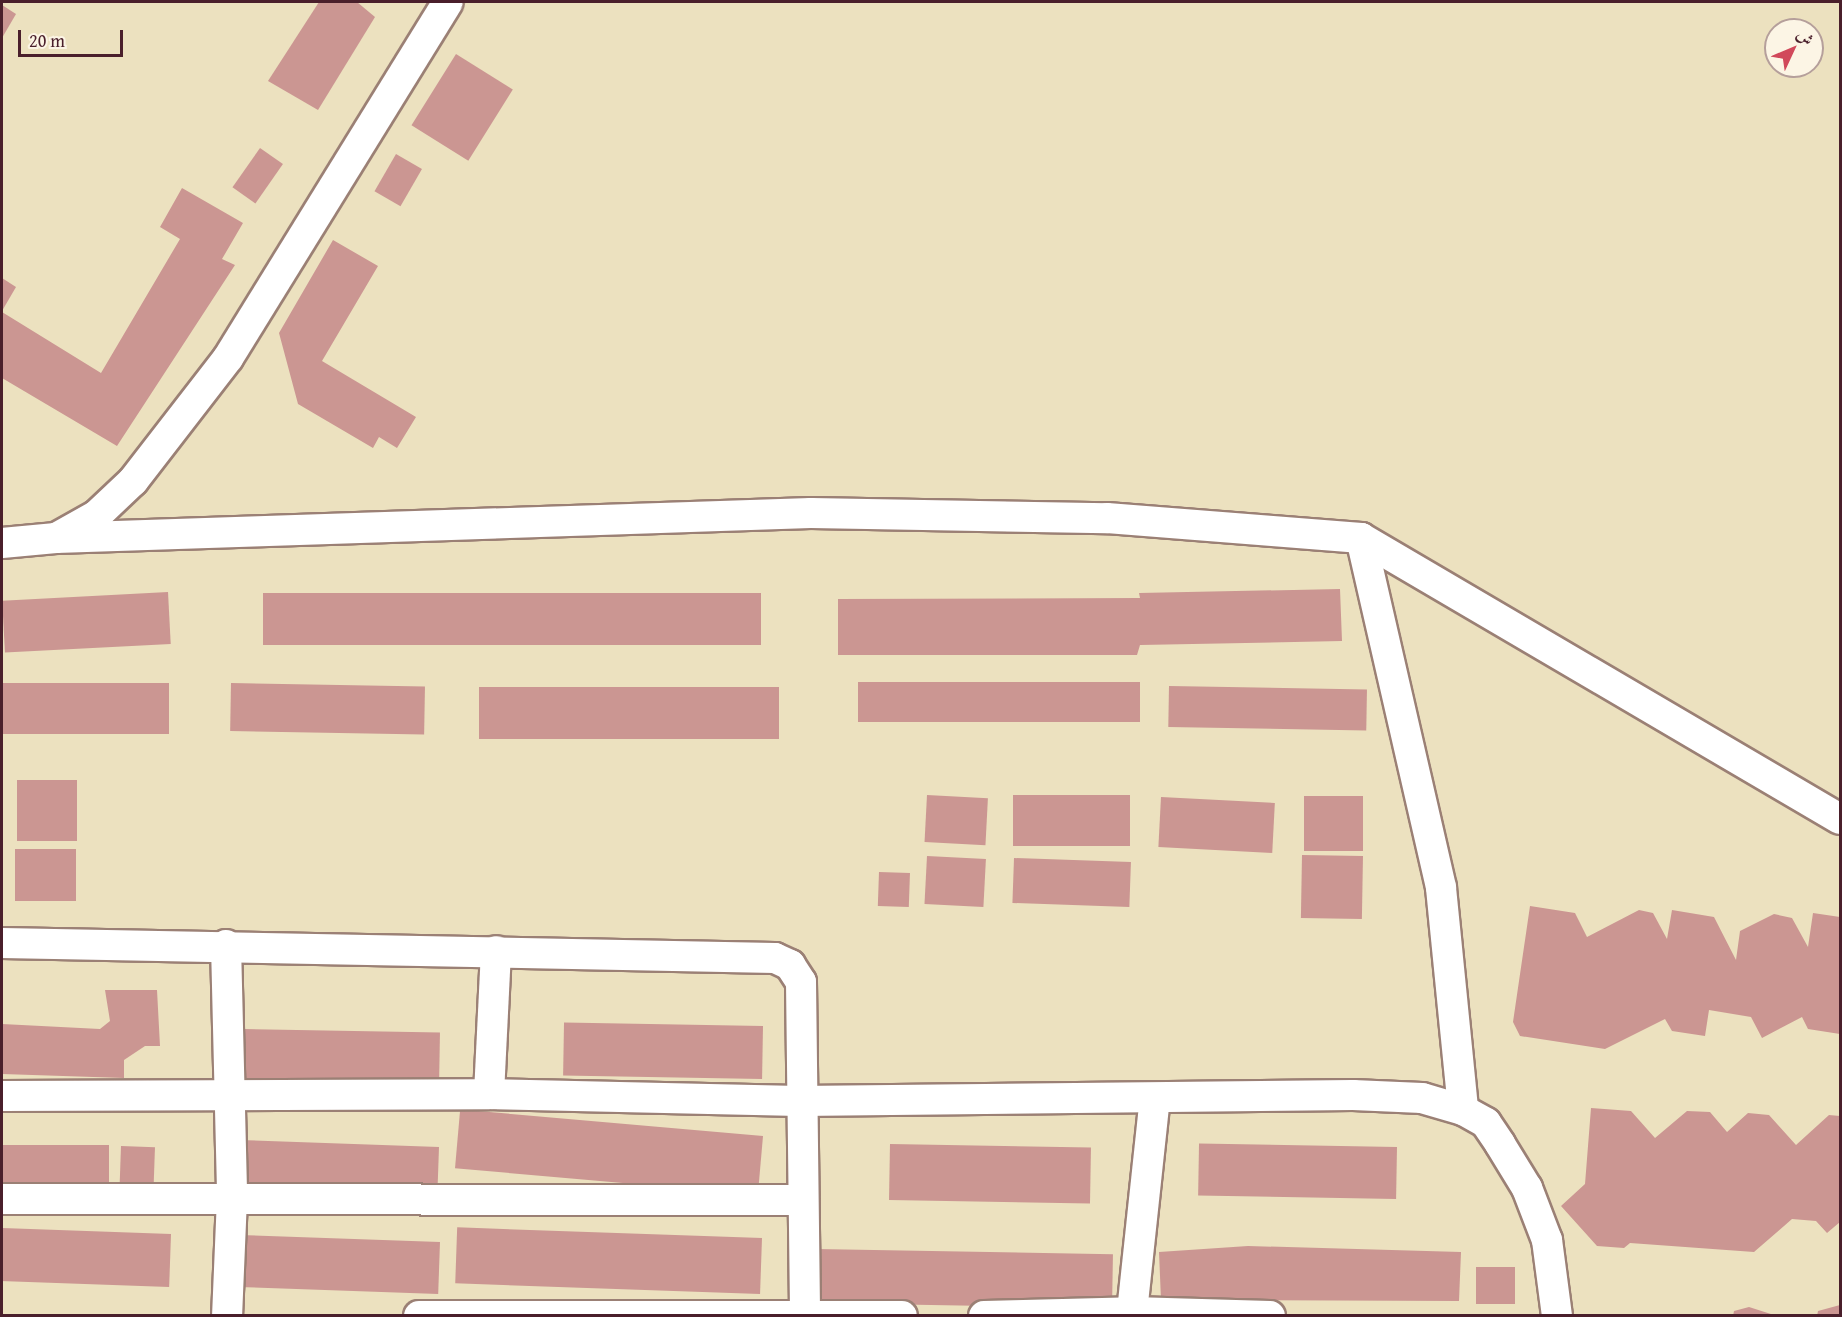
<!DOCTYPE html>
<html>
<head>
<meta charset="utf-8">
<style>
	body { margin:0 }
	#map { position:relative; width:1842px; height:1317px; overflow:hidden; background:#ece1bf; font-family:"Gentium Book Plus",Amiri,serif }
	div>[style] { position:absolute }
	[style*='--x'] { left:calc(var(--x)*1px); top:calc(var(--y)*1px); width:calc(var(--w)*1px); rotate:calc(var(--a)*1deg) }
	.building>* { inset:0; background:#cb9692; transform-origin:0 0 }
	.roads { filter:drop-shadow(2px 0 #9b8075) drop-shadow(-2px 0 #9b8075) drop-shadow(0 2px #9b8075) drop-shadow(0 -2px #9b8075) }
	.street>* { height:30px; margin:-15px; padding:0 15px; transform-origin:15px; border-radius:15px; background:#fff }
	span { translate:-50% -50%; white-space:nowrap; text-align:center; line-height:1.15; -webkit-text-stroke:6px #fcf5e5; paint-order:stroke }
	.frame { position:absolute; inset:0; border:3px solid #4a1f2b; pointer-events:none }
	.north { position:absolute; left:1764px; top:18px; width:60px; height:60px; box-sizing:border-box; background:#fcf5e5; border:2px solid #b59f9b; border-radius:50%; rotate:46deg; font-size:16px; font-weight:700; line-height:24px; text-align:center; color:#4a1f2b }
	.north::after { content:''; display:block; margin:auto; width:21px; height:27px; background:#d1495b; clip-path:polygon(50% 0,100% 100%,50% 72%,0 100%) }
	.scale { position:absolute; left:18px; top:30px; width:105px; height:27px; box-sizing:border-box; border:3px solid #4a1f2b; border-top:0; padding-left:8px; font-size:18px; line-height:21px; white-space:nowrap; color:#4a1f2b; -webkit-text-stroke:4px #fcf5e5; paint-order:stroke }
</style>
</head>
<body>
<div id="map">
	<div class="building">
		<i style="clip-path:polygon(319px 2px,357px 2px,375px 17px,318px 110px,268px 81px)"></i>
		<i style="clip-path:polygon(2px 5px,16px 14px,2px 38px)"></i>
		<i style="left:456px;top:54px;width:67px;height:84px;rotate:32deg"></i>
		<i style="left:260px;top:148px;width:28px;height:48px;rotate:35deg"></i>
		<i style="left:396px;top:154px;width:30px;height:43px;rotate:30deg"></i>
		<i style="clip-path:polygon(182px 188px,243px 223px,222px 259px,235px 265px,117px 446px,2px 378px,2px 312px,101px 373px,180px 239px,160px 227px)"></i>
		<i style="clip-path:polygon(333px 240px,378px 266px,322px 361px,416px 417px,397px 448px,379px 437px,373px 448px,298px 404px,279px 333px)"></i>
		<i style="clip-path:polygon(2px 278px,16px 287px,2px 311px)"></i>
		<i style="clip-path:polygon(1340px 589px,1342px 641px,1140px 645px,1137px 655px,838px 655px,838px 599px,1140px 598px,1139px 593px)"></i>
		<i style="left:168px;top:592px;width:52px;height:166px;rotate:87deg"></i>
		<i style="left:263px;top:593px;width:498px;height:52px"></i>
		<i style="left:858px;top:682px;width:282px;height:40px"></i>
		<i style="left:169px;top:683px;width:51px;height:167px;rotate:90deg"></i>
		<i style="left:231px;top:683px;width:194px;height:48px;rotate:1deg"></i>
		<i style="left:1169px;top:686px;width:198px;height:41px;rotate:1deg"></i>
		<i style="left:479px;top:687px;width:300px;height:52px"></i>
		<i style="left:17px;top:780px;width:60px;height:61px"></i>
		<i style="left:927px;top:795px;width:61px;height:47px;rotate:3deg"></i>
		<i style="left:1130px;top:795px;width:51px;height:117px;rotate:90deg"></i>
		<i style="left:1304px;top:796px;width:59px;height:55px"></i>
		<i style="left:1161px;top:797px;width:114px;height:50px;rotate:3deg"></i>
		<i style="left:15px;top:849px;width:61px;height:52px"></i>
		<i style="left:1302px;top:855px;width:61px;height:63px;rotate:1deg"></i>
		<i style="left:927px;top:856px;width:59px;height:48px;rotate:3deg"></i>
		<i style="left:1014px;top:858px;width:117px;height:45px;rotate:2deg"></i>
		<i style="left:879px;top:872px;width:31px;height:34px;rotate:2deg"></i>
		<i style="clip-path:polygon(1530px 906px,1575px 913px,1587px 937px,1639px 910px,1653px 913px,1667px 939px,1672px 910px,1714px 917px,1736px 960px,1740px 931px,1774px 914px,1792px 918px,1808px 947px,1813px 913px,1840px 917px,1840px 1034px,1808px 1029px,1802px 1017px,1762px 1038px,1751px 1017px,1709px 1010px,1705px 1036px,1672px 1031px,1665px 1019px,1605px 1049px,1520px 1036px,1513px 1022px)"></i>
		<i style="clip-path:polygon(105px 990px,157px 990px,160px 1046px,145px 1046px,124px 1060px,124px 1078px,2px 1074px,2px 1024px,100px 1029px,110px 1021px)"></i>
		<i style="left:763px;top:1026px;width:53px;height:199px;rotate:91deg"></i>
		<i style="left:244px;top:1029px;width:196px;height:50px;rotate:1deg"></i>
		<i style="clip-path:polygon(1591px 1108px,1631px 1111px,1655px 1138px,1687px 1111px,1710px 1112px,1727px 1132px,1748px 1113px,1769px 1115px,1796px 1145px,1829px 1115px,1840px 1116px,1840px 1222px,1827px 1233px,1816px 1221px,1792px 1219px,1754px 1252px,1630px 1243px,1624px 1248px,1597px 1246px,1561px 1206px,1585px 1184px)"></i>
		<i style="left:763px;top:1136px;width:59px;height:304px;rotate:95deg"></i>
		<i style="left:890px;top:1144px;width:201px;height:56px;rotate:1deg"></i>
		<i style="left:2px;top:1145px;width:107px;height:50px"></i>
		<i style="left:121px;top:1146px;width:34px;height:36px;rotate:2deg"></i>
		<i style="left:439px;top:1147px;width:48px;height:200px;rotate:92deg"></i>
		<i style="left:1397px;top:1147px;width:52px;height:198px;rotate:91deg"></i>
		<i style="left:171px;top:1234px;width:53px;height:169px;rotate:92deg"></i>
		<i style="left:762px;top:1238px;width:56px;height:305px;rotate:92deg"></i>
		<i style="left:440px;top:1242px;width:52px;height:201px;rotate:92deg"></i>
		<i style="clip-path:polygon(1248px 1246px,1461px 1252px,1459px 1301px,1161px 1300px,1159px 1252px)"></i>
		<i style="left:816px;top:1249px;width:297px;height:54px;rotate:1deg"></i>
		<i style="left:1476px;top:1267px;width:39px;height:37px"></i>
		<i style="clip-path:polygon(1840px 1305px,1840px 1316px,1817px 1316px,1818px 1311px)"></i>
		<i style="clip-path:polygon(1749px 1307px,1774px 1315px,1774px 1316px,1733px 1316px,1734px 1311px)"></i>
	</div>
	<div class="roads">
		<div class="street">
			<i style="--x:56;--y:538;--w:755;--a:-1.9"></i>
			<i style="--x:811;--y:513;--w:296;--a:1"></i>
			<i style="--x:1107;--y:518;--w:255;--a:4.5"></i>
			<i style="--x:1361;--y:538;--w:555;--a:30.4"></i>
			<i style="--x:1361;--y:538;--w:359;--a:77.1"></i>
			<i style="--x:1441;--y:888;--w:223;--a:84.3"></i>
			<i style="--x:2;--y:543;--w:54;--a:-5.3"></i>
			<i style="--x:56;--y:538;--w:47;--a:-29.3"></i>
			<i style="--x:97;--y:515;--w:50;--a:-43.4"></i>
			<i style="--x:133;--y:481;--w:155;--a:-52.3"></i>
			<i style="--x:228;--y:358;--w:418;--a:-58.3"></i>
			<i style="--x:2;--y:943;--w:773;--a:1.11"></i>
			<i style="--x:775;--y:958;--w:17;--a:25"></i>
			<i style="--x:790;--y:965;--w:20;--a:57"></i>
			<i style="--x:801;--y:982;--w:331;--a:89.3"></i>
			<i style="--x:226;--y:945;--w:253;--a:88.6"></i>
			<i style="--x:232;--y:1198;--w:118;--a:92.4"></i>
			<i style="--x:489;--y:1094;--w:143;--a:-87.2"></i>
			<i style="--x:2;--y:1096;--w:487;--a:-0.2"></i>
			<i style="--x:489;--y:1094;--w:310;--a:1.3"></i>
			<i style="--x:799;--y:1101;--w:554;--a:-0.62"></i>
			<i style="--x:1353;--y:1095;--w:69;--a:2.5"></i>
			<i style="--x:1422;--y:1098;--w:43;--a:16.3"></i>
			<i style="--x:1463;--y:1110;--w:26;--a:29"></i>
			<i style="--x:1486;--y:1123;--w:25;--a:56"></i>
			<i style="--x:1500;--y:1144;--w:52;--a:58.5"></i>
			<i style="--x:1527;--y:1188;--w:56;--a:69"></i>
			<i style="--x:1547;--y:1240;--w:77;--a:82.5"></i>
			<i style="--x:2;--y:1199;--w:800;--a:0.07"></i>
			<i style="--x:1132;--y:1312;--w:215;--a:-83.9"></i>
			<i style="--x:419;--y:1316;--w:483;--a:0"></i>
			<i style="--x:984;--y:1316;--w:148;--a:-1.5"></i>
			<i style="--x:1132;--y:1312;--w:138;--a:1.7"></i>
		</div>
	</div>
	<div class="frame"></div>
	<div class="north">ش</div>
	<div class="scale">20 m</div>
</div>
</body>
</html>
